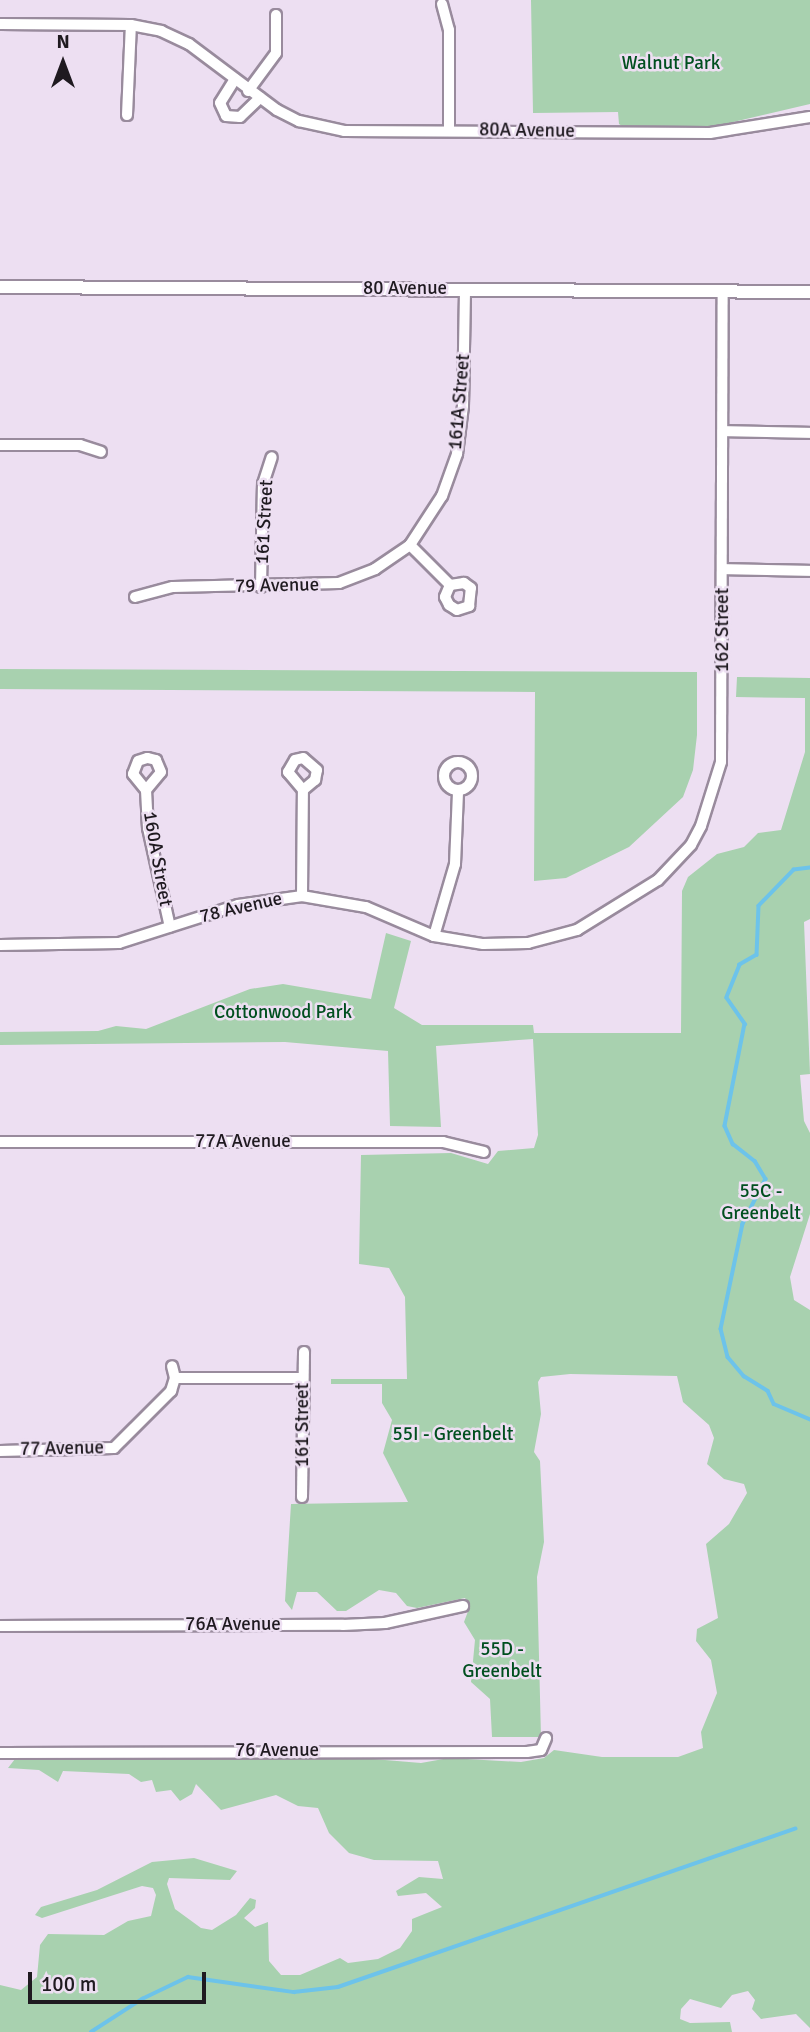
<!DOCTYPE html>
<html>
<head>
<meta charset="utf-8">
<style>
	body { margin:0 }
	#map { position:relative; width:810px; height:2032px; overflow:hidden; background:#eddff2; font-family:Signika,sans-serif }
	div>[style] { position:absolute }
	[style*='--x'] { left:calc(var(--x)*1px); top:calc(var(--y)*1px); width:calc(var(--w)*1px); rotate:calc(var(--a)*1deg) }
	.green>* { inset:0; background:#a8d1af }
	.stream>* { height:3.5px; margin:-1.75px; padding:0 1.75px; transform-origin:1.75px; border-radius:1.75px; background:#6dc3ea }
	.roads { filter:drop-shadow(2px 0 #998b9d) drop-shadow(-2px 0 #998b9d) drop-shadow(0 2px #998b9d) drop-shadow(0 -2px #998b9d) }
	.minor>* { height:10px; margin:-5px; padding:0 5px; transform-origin:5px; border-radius:5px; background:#fff }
	.minor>.ring { margin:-5px; padding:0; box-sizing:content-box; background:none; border:10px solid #fff; border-radius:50% }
	.tertiary>* { height:12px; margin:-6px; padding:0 6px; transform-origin:6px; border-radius:6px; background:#fff }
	span { translate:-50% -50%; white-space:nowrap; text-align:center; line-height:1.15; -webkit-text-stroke:5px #eddff2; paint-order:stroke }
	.park-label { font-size:19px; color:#004f1f }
	.street-label { font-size:19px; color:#1f1a20 }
	.north { position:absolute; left:28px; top:28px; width:70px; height:70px; -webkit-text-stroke:5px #eddff2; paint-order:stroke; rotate:0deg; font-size:19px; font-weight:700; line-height:28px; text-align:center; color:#1f1a20 }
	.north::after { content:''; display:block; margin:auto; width:24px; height:32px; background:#1f1a20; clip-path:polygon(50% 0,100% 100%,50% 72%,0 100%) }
	.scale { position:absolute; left:28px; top:1972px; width:178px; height:32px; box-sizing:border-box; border:4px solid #1f1a20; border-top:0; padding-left:9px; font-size:21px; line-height:24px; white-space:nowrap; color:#1f1a20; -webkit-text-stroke:5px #eddff2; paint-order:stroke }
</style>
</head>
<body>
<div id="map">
	<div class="green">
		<i style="clip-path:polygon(531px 0,810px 0,810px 104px,712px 127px,625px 128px,619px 124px,618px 112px,533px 113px)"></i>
		<i style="clip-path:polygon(0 669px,697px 672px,697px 735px,693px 770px,683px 797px,629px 847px,566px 878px,534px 881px,535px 692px,0 689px)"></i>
		<i style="clip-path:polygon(737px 677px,810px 678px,810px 919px,804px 922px,810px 1074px,800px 1075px,804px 1121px,810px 1133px,810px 1214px,790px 1277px,794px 1300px,810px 1310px,810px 2028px,796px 2014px,761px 2019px,752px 2009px,755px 2000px,748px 1991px,732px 1995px,721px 2008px,690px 1999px,681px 2009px,680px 2019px,690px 2023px,730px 2022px,732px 2032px,0 2032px,0 1985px,21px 1990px,37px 1977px,40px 1945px,48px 1934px,104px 1935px,128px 1921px,151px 1916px,156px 1895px,153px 1888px,142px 1886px,42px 1918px,35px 1915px,41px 1907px,97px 1890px,152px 1862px,194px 1858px,237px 1871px,230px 1880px,169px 1878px,167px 1884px,175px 1909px,201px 1928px,212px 1930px,236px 1915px,250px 1898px,256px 1900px,255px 1908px,244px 1918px,255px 1927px,268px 1922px,269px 1961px,281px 1975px,300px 1975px,340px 1958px,348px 1963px,378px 1959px,400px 1948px,412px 1931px,412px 1919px,442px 1907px,426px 1893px,398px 1896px,396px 1891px,419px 1877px,443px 1879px,438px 1861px,374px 1860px,349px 1853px,329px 1833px,318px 1808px,298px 1806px,276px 1795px,221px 1810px,196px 1784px,192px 1794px,180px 1801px,171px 1790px,156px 1792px,152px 1780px,141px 1782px,129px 1774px,63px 1771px,58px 1782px,39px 1770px,8px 1768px,15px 1759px,361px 1758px,421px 1763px,449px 1758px,521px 1762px,544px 1758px,554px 1750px,602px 1757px,678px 1757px,703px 1748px,701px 1732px,717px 1693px,711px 1660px,696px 1641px,697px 1629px,718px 1618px,706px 1544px,729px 1524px,747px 1493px,744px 1484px,724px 1479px,707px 1464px,714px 1438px,709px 1425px,683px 1402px,677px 1376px,570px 1374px,541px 1377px,538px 1382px,541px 1414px,534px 1452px,540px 1461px,544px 1542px,537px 1577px,541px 1737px,492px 1737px,490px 1699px,471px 1682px,475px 1640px,464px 1622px,470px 1606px,465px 1598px,417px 1608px,407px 1606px,396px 1593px,379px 1590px,346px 1611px,337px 1611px,317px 1592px,297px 1592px,292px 1610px,285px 1601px,291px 1504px,408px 1502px,383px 1453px,392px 1420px,382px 1403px,382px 1384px,331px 1384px,331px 1379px,407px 1379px,405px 1297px,389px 1268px,359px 1264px,361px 1155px,451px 1153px,488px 1164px,498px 1151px,534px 1148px,538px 1135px,533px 1039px,436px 1046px,441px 1127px,390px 1126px,388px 1051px,285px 1042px,0 1045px,0 1032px,98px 1031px,116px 1026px,146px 1029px,250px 989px,283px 984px,371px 999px,386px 933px,411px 941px,394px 1008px,422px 1025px,533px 1025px,534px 1033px,681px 1033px,682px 891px,688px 877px,717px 854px,744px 847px,758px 833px,781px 830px,805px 752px,805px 698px,736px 697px)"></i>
	</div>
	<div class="stream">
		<i style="--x:810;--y:868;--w:16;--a:173"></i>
		<i style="--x:794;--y:870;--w:50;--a:134.2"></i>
		<i style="--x:759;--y:906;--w:49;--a:92.3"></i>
		<i style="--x:757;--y:955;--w:20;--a:150"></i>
		<i style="--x:740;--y:965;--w:35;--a:112"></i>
		<i style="--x:727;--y:998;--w:32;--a:55"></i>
		<i style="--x:745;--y:1024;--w:104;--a:101.1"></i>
		<i style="--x:725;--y:1126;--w:20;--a:66"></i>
		<i style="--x:733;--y:1144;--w:28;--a:38"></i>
		<i style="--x:755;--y:1161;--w:21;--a:59"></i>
		<i style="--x:766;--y:1179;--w:51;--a:117.1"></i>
		<i style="--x:743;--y:1224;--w:107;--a:101.8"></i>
		<i style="--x:721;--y:1329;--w:29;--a:76"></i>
		<i style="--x:728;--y:1357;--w:25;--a:50"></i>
		<i style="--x:744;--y:1376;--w:28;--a:32"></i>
		<i style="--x:768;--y:1391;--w:14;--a:65"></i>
		<i style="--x:774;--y:1404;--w:39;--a:23"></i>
		<i style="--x:91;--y:2032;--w:61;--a:-32.9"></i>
		<i style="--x:142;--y:1999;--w:51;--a:-25.6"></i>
		<i style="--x:188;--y:1977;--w:107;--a:8.1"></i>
		<i style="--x:294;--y:1992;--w:44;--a:-6.5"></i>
		<i style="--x:338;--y:1987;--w:484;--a:-19.1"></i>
	</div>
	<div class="roads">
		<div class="minor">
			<i style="--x:442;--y:4;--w:27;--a:75"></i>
			<i style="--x:449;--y:30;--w:100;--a:90"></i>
			<i style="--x:0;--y:24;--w:131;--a:0.4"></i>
			<i style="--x:131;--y:25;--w:31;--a:11"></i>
			<i style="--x:161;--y:31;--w:31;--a:25"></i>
			<i style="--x:189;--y:44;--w:110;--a:36.9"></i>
			<i style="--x:277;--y:110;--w:25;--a:27"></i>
			<i style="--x:299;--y:121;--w:46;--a:12.5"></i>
			<i style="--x:344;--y:131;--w:366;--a:0.3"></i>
			<i style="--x:710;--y:133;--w:101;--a:-9.1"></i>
			<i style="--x:235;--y:79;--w:28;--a:122"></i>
			<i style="--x:220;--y:103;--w:14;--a:65"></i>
			<i style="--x:226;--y:116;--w:14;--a:4"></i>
			<i style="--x:240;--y:117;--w:28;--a:-44"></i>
			<i style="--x:248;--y:91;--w:47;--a:-53.6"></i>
			<i style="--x:276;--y:53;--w:38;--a:-90"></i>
			<i style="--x:127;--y:115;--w:90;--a:-87.5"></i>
			<i style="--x:723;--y:431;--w:87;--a:1.3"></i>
			<i style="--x:0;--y:445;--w:80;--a:0"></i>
			<i style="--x:80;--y:445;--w:22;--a:18"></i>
			<i style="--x:410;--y:545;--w:57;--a:45"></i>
			<i style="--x:450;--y:585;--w:13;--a:113"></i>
			<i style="--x:445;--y:597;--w:9;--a:63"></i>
			<i style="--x:449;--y:605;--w:9;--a:32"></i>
			<i style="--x:457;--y:610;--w:13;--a:-18"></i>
			<i style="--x:469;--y:606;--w:18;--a:-84"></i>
			<i style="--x:471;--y:588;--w:9;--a:-144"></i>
			<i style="--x:464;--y:583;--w:14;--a:172"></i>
			<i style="--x:723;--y:569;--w:87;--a:1.3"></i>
			<i style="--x:261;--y:587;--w:103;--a:-88.9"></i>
			<i style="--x:263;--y:484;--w:28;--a:-72"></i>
			<i style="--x:135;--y:597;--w:39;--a:-15"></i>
			<i style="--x:173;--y:587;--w:166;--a:-1.4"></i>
			<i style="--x:339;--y:583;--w:39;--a:-21"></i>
			<i style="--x:375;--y:569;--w:42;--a:-34.4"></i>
			<i style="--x:410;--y:545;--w:59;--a:-56.9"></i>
			<i style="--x:442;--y:496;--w:45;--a:-70.3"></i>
			<i style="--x:457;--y:454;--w:48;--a:-82.9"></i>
			<i style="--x:463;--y:406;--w:117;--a:-89"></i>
			<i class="ring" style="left:444px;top:762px;width:18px;height:18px"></i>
			<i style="--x:146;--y:790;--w:23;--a:-50"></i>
			<i style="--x:161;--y:772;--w:13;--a:-113"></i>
			<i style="--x:156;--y:760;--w:9;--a:-167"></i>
			<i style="--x:147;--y:758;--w:9;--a:162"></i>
			<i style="--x:138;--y:761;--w:14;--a:111"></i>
			<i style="--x:133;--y:774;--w:21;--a:51"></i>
			<i style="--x:146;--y:790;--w:38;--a:87"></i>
			<i style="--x:148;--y:828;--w:101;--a:77.5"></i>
			<i style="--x:302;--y:896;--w:106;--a:-89.5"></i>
			<i style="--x:303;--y:790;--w:16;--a:-40"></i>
			<i style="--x:315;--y:780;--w:10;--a:-79"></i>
			<i style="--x:317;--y:770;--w:18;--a:-139"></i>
			<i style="--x:303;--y:758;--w:8;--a:166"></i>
			<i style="--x:295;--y:760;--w:14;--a:120"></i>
			<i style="--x:288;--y:772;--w:23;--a:50"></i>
			<i style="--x:434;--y:936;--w:75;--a:-73.7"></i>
			<i style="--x:455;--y:864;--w:72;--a:-87.6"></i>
			<i style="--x:0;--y:945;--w:119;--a:-1"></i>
			<i style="--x:119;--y:943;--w:125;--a:-17.7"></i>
			<i style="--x:238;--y:905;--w:65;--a:-8"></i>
			<i style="--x:302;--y:896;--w:65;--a:9.8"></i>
			<i style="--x:366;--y:907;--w:74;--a:23.1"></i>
			<i style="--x:434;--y:936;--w:50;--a:9.3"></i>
			<i style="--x:483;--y:944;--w:45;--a:-1.3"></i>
			<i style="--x:528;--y:943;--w:51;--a:-14.9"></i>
			<i style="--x:577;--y:930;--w:95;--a:-31.7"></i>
			<i style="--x:658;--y:880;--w:48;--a:-46.7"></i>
			<i style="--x:691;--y:845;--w:21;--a:-62"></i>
			<i style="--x:701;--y:826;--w:67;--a:-72.6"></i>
			<i style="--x:721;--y:762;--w:470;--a:-89.8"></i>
			<i style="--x:0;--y:1142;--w:443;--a:0"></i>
			<i style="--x:443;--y:1142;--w:42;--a:13.7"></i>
			<i style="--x:175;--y:1378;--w:128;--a:0"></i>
			<i style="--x:0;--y:1451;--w:114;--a:-1.5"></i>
			<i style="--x:114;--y:1448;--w:81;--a:-45"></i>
			<i style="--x:171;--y:1391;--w:14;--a:-73"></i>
			<i style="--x:175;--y:1378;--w:12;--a:-104"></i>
			<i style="--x:302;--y:1497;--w:145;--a:-89.2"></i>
			<i style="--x:0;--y:1626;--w:343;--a:-0.2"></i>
			<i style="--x:343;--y:1625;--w:42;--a:-2.7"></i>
			<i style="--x:385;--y:1623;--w:80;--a:-12.3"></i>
			<i style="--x:0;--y:1753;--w:527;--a:-0.11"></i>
			<i style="--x:527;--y:1752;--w:14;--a:-8"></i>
			<i style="--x:541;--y:1750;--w:13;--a:-67"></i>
		</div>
		<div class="tertiary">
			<i style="--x:0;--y:287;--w:810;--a:0.35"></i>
		</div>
	</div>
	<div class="park-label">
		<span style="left:671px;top:64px">Walnut Park</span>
		<span style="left:283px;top:1013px">Cottonwood Park</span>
		<span style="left:761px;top:1203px">55C -<br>Greenbelt</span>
		<span style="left:453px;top:1435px">55I - Greenbelt</span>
		<span style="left:502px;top:1661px">55D -<br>Greenbelt</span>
	</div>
	<div class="street-label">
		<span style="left:527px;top:131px;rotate:1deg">80A Avenue</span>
		<span style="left:405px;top:289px">80 Avenue</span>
		<span style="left:460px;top:402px;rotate:-85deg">161A Street</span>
		<span style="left:265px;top:522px;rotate:-87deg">161 Street</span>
		<span style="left:277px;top:586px;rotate:-1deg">79 Avenue</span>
		<span style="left:723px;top:630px;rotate:-90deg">162 Street</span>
		<span style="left:157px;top:859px;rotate:80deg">160A Street</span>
		<span style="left:241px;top:908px;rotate:-13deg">78 Avenue</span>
		<span style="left:243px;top:1142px">77A Avenue</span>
		<span style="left:303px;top:1425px;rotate:-90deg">161 Street</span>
		<span style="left:62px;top:1449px;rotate:-1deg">77 Avenue</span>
		<span style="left:233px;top:1625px">76A Avenue</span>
		<span style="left:277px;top:1751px">76 Avenue</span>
	</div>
	<div class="north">N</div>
	<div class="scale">100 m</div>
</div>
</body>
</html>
